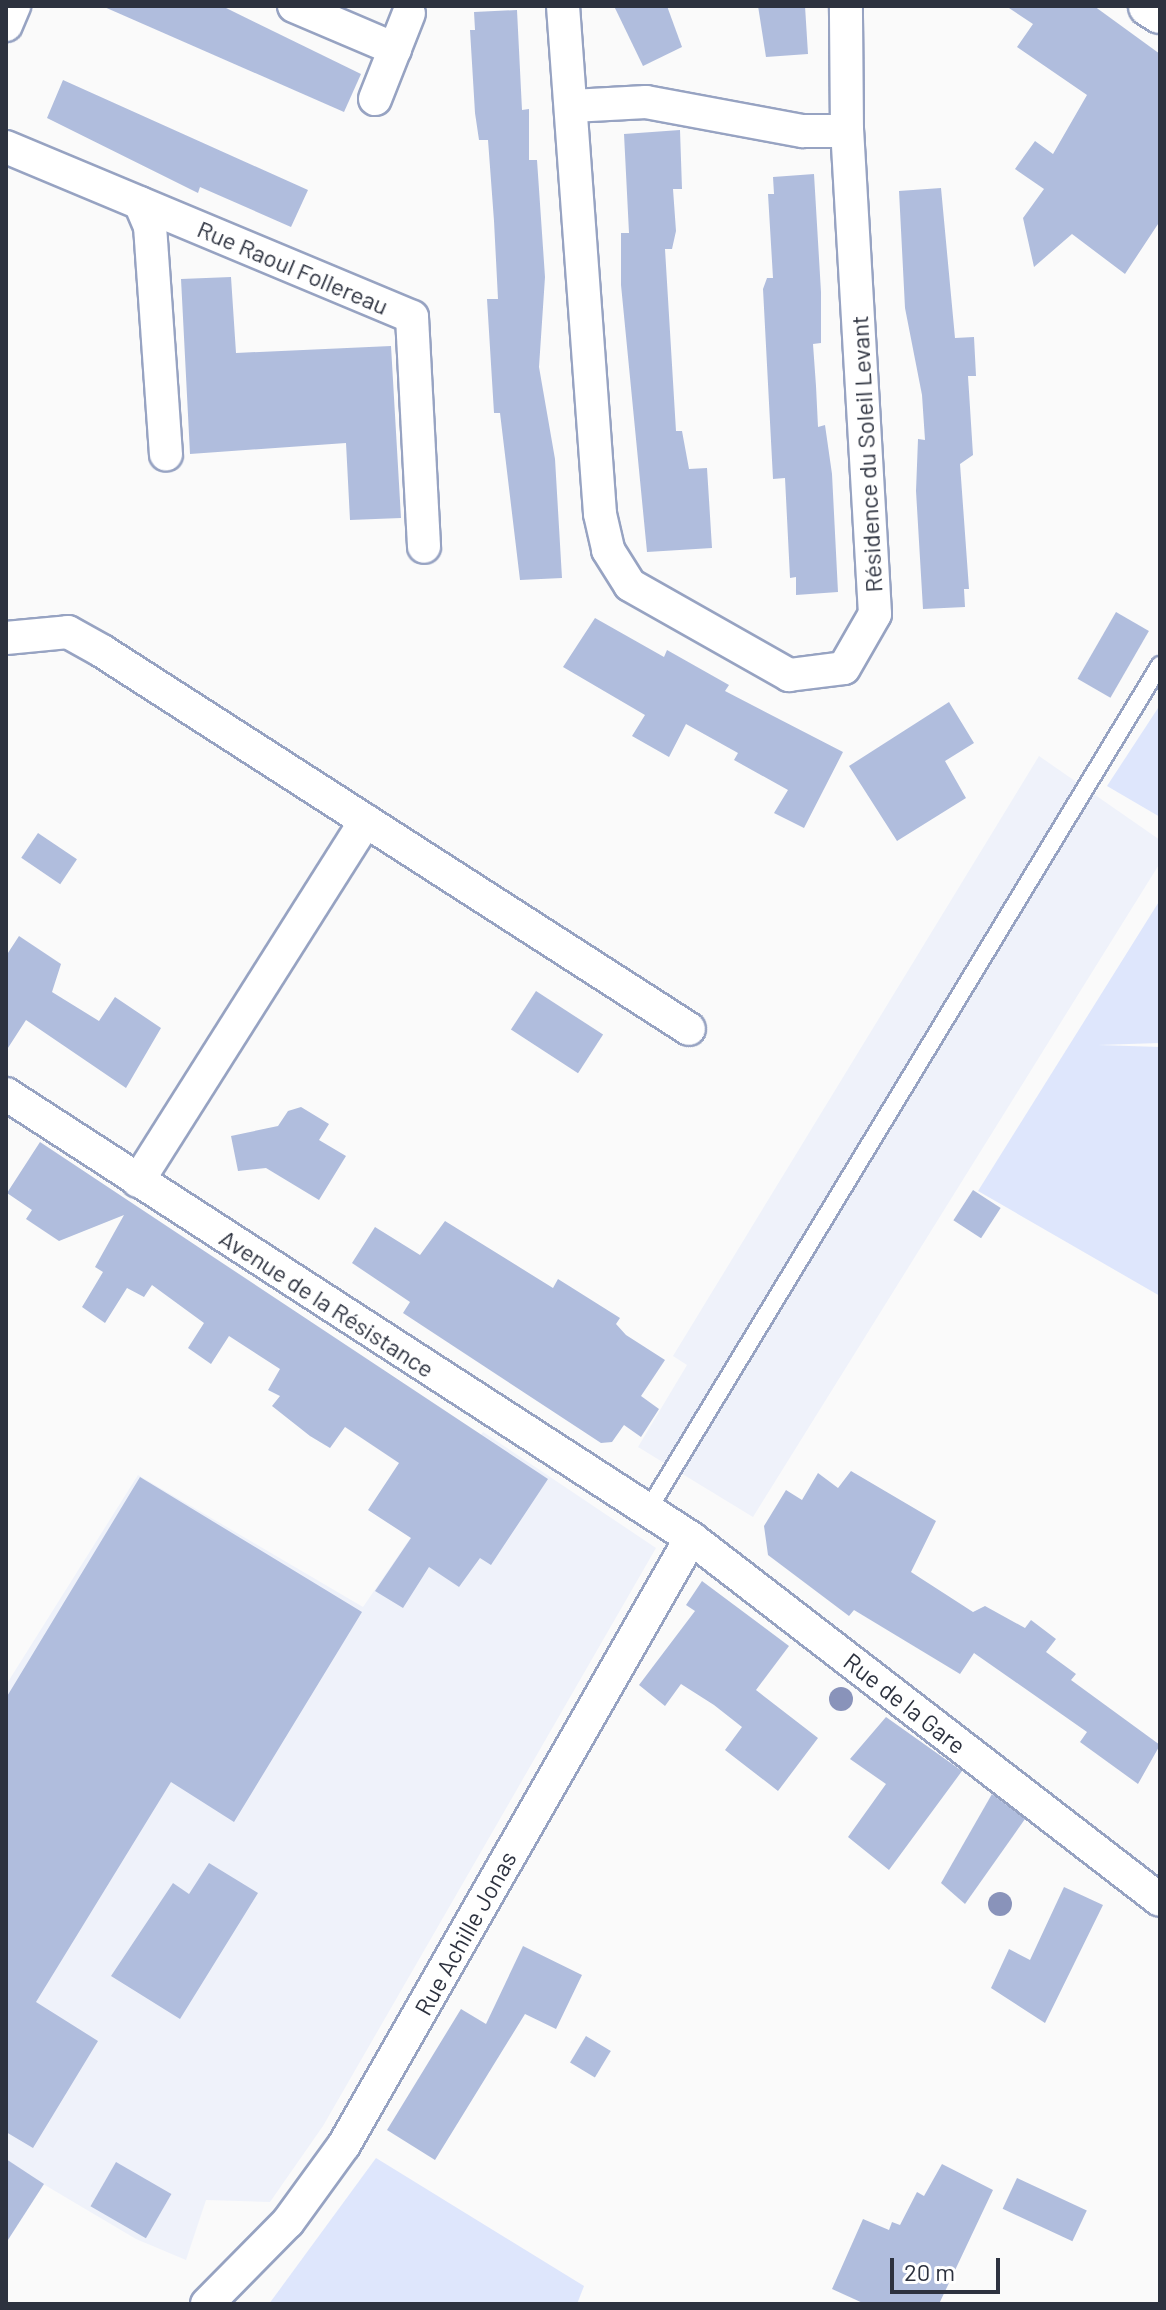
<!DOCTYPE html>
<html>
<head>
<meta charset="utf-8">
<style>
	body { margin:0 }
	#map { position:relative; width:1166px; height:2310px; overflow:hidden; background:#fafafa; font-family:Barlow,sans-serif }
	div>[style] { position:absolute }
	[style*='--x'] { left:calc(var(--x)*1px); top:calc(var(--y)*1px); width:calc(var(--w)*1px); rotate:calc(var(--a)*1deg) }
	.built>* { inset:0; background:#eff2fa }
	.green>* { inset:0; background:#dee6fc }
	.building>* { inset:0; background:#b0bddd; transform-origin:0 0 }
	.roads { filter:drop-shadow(2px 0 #97a3c2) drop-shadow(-2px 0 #97a3c2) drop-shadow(0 2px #97a3c2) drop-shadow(0 -2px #97a3c2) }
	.service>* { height:16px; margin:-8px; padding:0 8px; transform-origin:8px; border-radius:8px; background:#fff }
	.minor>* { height:32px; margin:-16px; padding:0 16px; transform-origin:16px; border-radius:16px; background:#fff }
	.tertiary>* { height:40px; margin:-20px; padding:0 20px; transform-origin:20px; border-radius:20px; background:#fff }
	.trees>* { width:24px; height:24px; margin:-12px; border-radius:50%; background:#8993ba }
	span { translate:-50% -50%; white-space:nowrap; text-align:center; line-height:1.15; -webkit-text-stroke:6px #fff; paint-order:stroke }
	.street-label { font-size:24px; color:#2d323f }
	.frame { position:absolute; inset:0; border:8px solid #2d323f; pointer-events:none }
	.scale { position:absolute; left:890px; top:2258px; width:110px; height:36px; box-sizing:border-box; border:4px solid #2d323f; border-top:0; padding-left:10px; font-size:24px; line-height:28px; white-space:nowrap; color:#2d323f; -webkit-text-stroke:6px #fff; paint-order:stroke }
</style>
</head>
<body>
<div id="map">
	<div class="built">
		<i style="clip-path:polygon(1039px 756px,1160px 840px,1160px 863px,753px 1517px,638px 1447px,687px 1365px,673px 1356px)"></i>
		<i style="clip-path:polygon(483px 1432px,656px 1548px,323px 2126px,270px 2202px,206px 2200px,186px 2260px,136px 2239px,6px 2162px,6px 1685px,138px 1475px,363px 1607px)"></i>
	</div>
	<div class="green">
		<i style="clip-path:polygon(1160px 705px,1160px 817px,1107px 786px)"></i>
		<i style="clip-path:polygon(1160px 900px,1160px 1043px,1098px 1045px,1160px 1047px,1160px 1296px,978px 1191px)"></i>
		<i style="clip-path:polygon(376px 2158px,584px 2286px,577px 2304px,269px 2304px)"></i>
	</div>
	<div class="building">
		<i style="clip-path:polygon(102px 6px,222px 6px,361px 74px,344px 112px)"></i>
		<i style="clip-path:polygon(614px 6px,667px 6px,682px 47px,643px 66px)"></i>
		<i style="clip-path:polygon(758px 6px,805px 6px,808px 54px,766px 57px)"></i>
		<i style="clip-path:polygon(1006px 6px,1094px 6px,1160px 54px,1160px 221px,1125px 274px,1072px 234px,1034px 267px,1023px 218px,1044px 189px,1015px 169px,1035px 141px,1053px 154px,1087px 95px,1017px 47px,1033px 24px)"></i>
		<i style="clip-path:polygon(517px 10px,522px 110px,529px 109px,529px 160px,537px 160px,545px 277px,539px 367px,555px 459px,562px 578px,520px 580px,500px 413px,494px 413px,487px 299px,498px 299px,494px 221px,488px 140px,479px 140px,475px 113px,470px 30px,475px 30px,474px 12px)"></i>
		<i style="clip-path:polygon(63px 80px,308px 190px,291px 227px,200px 187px,198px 193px,47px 118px)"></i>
		<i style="clip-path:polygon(680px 130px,682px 189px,673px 189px,676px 231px,672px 249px,665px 249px,676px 431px,682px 431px,689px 469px,707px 468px,712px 548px,647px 552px,621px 285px,621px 233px,629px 233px,624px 134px)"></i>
		<i style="clip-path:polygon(814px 174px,821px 292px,821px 343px,813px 344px,816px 386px,818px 427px,825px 425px,832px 474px,838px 592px,796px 595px,796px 577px,790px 578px,785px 478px,773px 479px,763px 289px,767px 278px,773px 278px,768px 194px,774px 194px,773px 177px)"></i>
		<i style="clip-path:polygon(941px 188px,955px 338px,974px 337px,976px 376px,968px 376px,973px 455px,960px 464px,969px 589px,964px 589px,965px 607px,923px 609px,916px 491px,918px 439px,925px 440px,922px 395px,905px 308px,899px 191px)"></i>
		<i style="clip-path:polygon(231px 277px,236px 353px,391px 346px,401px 518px,350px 520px,346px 443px,190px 454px,181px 279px)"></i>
		<i style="left:1116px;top:612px;width:38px;height:77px;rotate:30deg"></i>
		<i style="clip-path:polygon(595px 618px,664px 657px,667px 650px,729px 685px,725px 691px,843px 752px,804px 828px,774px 813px,788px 790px,734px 760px,738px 753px,686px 724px,669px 757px,632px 736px,645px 715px,563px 667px)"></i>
		<i style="clip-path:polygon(949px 702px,974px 743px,945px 761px,966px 798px,897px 841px,849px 766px)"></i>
		<i style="left:38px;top:833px;width:47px;height:30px;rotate:34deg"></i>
		<i style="clip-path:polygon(19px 936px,61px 964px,52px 992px,99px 1021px,115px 997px,161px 1028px,126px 1088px,26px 1020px,6px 1051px,6px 956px)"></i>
		<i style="left:536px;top:991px;width:80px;height:46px;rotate:33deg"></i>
		<i style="clip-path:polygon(301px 1107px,329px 1124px,319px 1140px,346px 1156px,319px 1200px,266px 1168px,238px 1171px,231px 1136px,278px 1126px,288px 1111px)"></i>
		<i style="clip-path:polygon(40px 1142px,548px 1479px,491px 1565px,480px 1558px,459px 1587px,429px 1567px,403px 1608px,375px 1591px,411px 1538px,368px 1510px,399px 1463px,345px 1427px,330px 1448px,310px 1436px,272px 1406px,280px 1396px,268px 1390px,280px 1369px,229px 1336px,211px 1364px,188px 1348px,204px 1323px,152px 1285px,144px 1297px,127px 1288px,105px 1323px,82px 1307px,103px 1272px,95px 1267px,124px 1215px,59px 1241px,26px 1219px,32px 1210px,7px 1193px)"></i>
		<i style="left:973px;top:1190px;width:33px;height:36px;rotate:33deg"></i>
		<i style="clip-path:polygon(445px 1221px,553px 1288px,558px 1279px,620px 1318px,616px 1324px,626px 1335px,665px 1360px,641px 1396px,659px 1409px,641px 1437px,624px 1425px,612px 1442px,601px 1443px,403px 1313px,410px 1302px,352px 1263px,375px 1227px,420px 1255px)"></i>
		<i style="clip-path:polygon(851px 1471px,936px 1521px,911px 1572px,973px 1612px,985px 1606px,1025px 1628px,1031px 1620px,1056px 1639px,1046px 1652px,1076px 1674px,1071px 1680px,1160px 1745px,1138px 1784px,1080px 1742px,1087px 1732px,974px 1653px,960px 1674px,854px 1610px,849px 1616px,768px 1555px,764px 1526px,786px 1490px,802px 1500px,818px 1473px,838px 1488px)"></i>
		<i style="clip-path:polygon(140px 1477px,362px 1612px,234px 1822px,171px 1782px,36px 2002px,98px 2041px,33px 2148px,6px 2132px,6px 1698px)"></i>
		<i style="clip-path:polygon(702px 1581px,789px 1646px,756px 1690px,818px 1738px,778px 1791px,725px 1750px,742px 1727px,714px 1705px,681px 1684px,665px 1706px,639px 1685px,695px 1611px,686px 1605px)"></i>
		<i style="clip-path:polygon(886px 1717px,962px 1771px,889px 1870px,848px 1837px,886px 1784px,850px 1759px)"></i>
		<i style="clip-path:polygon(992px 1794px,1025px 1819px,965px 1904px,941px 1883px)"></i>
		<i style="clip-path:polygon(209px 1863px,258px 1893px,180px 2019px,111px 1976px,173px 1883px,189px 1894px)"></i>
		<i style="clip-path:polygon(1064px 1887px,1103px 1905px,1045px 2023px,991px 1988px,1009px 1949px,1030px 1960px)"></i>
		<i style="clip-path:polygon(523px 1946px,582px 1975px,556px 2029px,525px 2014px,435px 2160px,387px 2130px,461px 2009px,486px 2024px)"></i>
		<i style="left:586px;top:2036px;width:29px;height:31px;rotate:31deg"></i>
		<i style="clip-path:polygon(6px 2159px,44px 2184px,6px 2243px)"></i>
		<i style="left:116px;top:2162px;width:64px;height:51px;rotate:30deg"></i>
		<i style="clip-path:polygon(942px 2164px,993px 2190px,939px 2304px,865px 2304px,832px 2289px,863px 2219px,889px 2230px,892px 2222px,900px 2225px,917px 2192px,924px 2196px)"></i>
		<i style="left:1017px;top:2178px;width:77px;height:34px;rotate:25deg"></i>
	</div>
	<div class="roads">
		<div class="service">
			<i style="--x:648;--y:1510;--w:988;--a:-58.79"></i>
		</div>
		<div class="minor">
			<i style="--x:294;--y:6;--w:110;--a:23.1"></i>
			<i style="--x:563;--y:6;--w:509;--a:85.83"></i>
			<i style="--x:600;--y:514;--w:37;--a:77"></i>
			<i style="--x:608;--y:550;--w:41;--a:57.8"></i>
			<i style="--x:630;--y:585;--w:183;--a:29.5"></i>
			<i style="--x:789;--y:675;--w:55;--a:-7.3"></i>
			<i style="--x:844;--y:668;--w:62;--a:-60.1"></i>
			<i style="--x:875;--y:614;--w:484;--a:-93.3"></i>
			<i style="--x:847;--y:131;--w:125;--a:-90.5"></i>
			<i style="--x:6;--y:25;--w:21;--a:-67"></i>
			<i style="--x:375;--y:99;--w:92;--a:-68.4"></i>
			<i style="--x:572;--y:106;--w:74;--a:-3.1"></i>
			<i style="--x:646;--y:102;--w:160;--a:10.5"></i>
			<i style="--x:803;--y:131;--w:44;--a:0"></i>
			<i style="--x:6;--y:147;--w:440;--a:22.7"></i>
			<i style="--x:412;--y:317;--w:230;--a:87"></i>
			<i style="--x:140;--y:203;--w:25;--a:67"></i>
			<i style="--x:150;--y:226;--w:229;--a:86"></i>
			<i style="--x:6;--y:638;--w:62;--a:-5.5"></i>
			<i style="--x:68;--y:632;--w:39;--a:29"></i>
			<i style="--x:102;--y:651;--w:698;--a:32.78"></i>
			<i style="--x:6;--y:1094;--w:816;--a:32.95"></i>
			<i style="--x:691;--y:1538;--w:592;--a:37.66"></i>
			<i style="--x:138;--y:1181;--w:426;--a:-57.7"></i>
			<i style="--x:207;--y:2304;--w:115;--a:-45.4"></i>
			<i style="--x:288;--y:2222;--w:95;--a:-54"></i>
			<i style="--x:344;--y:2145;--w:699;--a:-60.24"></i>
		</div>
		<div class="tertiary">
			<i style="--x:1149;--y:6;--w:13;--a:32"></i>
		</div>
	</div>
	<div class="trees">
		<i style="left:841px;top:1699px"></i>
		<i style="left:1000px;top:1904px"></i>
	</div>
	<div class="street-label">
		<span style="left:293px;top:267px;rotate:23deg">Rue Raoul Follereau</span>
		<span style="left:866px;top:454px;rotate:-93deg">Résidence du Soleil Levant</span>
		<span style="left:327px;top:1303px;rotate:33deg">Avenue de la Résistance</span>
		<span style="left:905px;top:1703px;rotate:38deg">Rue de la Gare</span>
		<span style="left:465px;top:1933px;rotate:-61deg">Rue Achille Jonas</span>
	</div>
	<div class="frame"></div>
	<div class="scale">20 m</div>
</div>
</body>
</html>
